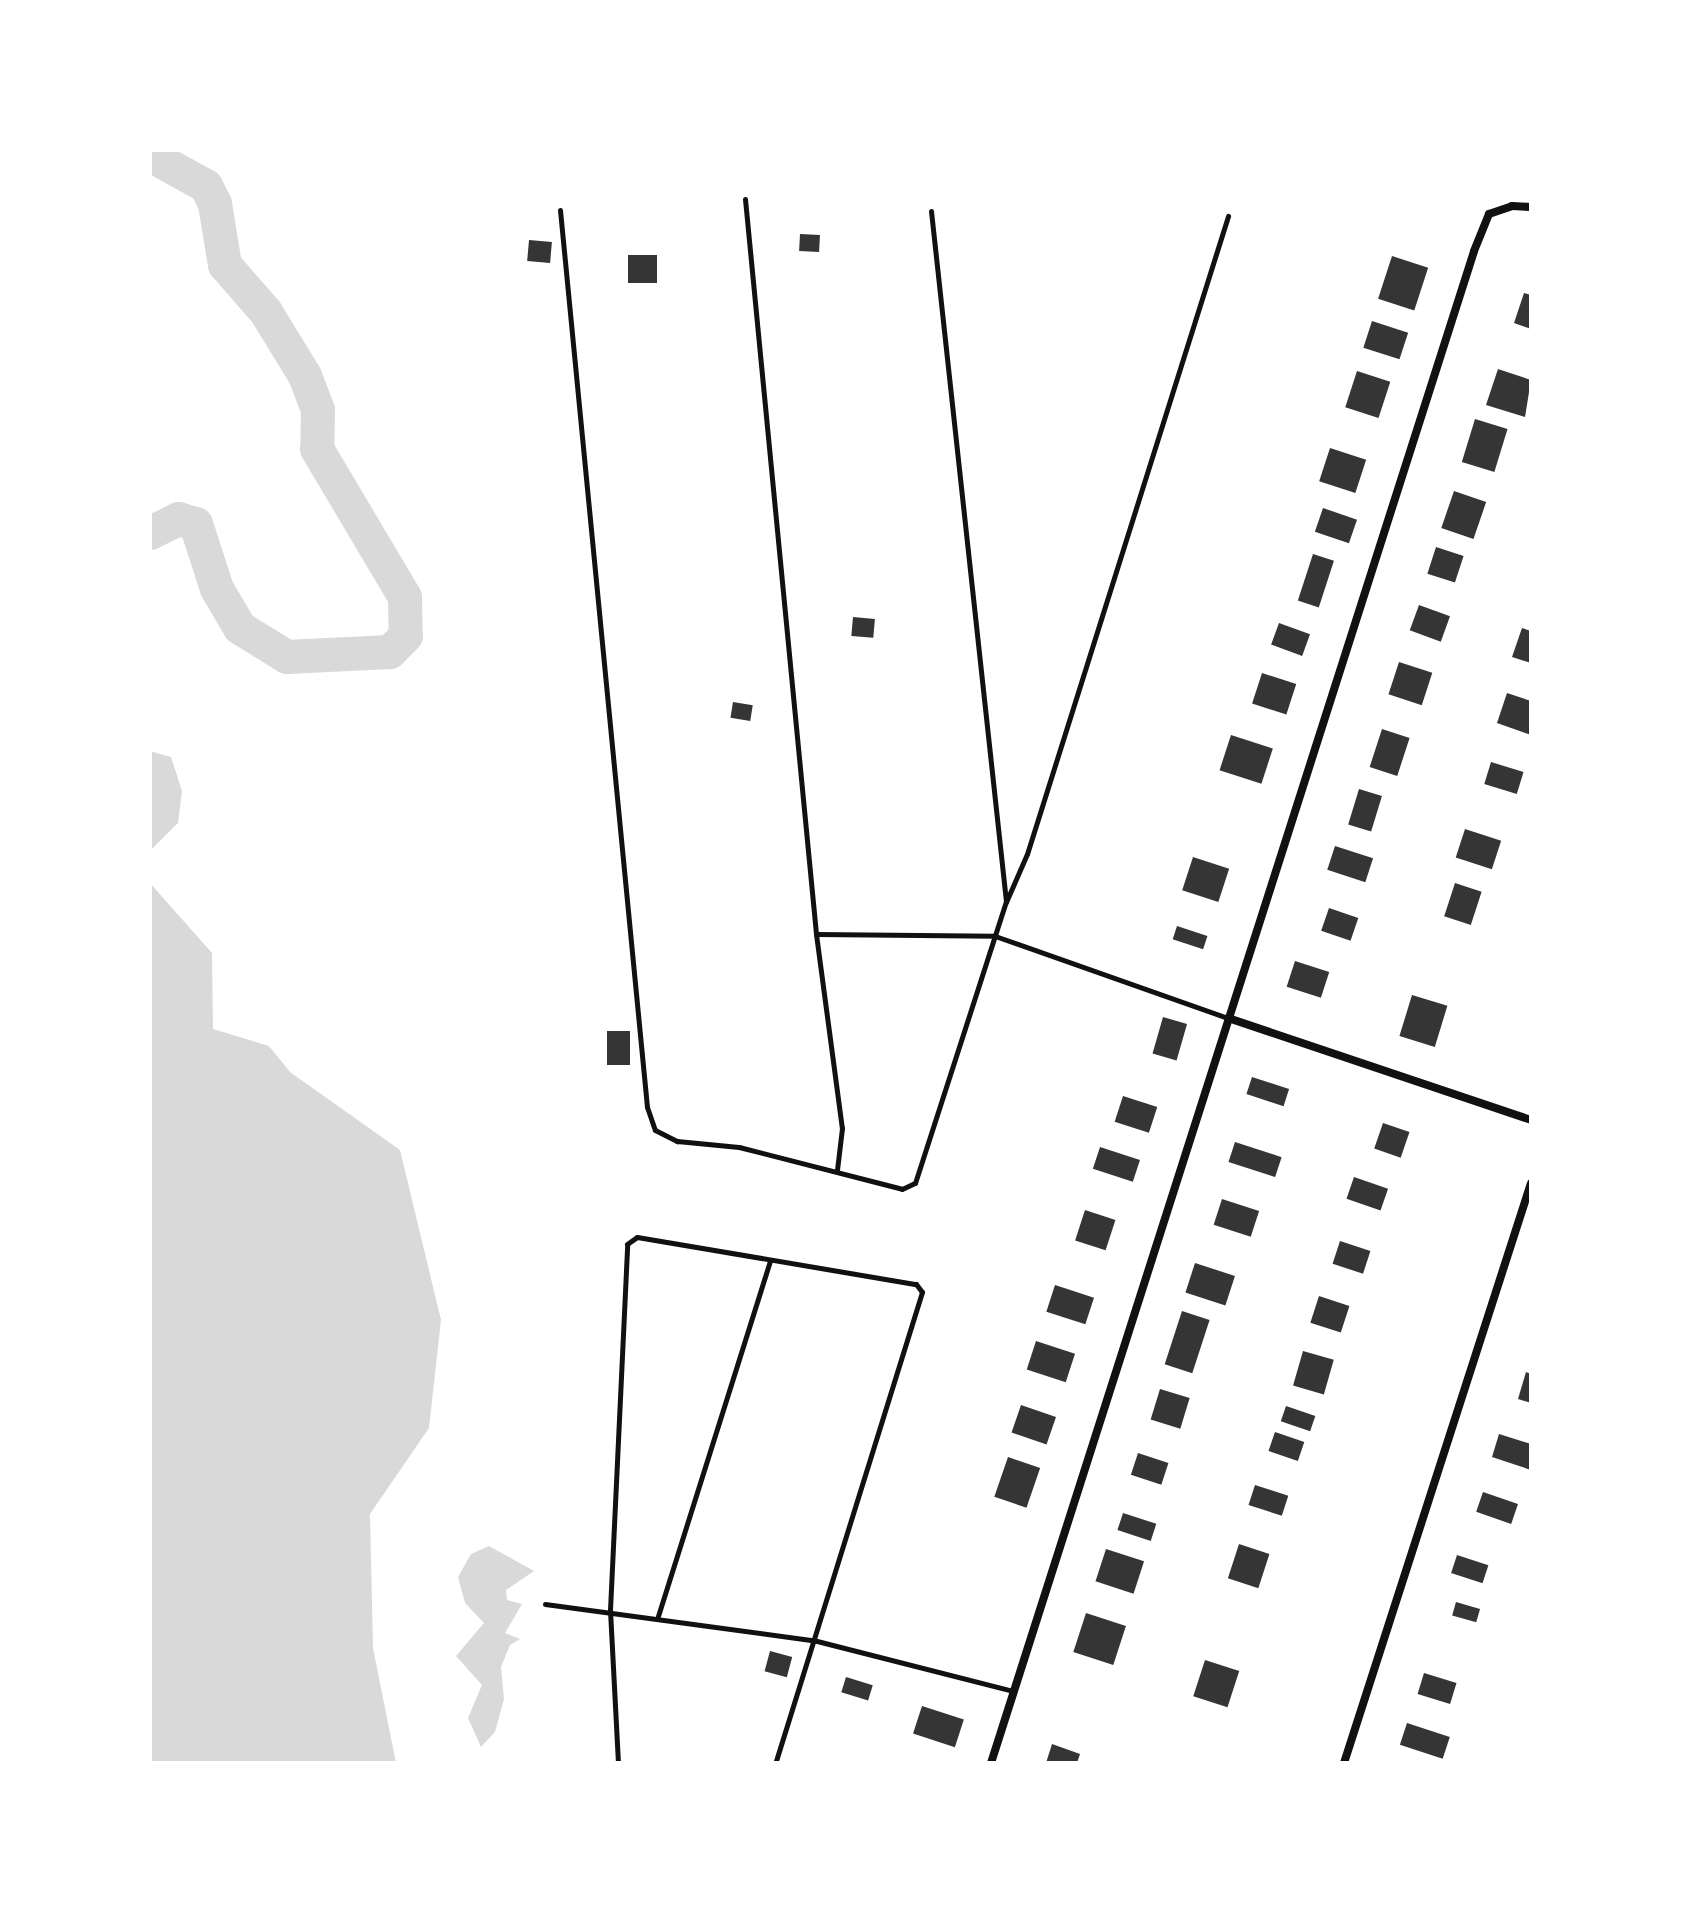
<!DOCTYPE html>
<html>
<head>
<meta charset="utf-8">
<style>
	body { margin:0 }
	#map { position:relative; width:1681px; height:1913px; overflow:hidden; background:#fff; font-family:Manrope,sans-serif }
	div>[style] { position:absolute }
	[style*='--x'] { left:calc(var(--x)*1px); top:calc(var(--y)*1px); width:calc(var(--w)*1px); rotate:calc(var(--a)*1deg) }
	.water>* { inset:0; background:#d9d9d9 }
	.river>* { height:34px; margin:-17px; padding:0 17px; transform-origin:17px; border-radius:17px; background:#d9d9d9 }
	.building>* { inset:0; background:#353535; transform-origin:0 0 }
	.service>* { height:5px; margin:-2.5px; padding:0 2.5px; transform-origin:2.5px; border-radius:2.5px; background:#111 }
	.minor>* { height:8px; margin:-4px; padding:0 4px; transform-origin:4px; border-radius:4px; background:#111 }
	span { translate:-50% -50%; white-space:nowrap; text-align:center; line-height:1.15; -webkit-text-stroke:7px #fff; paint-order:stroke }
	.frame { position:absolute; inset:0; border:152px solid #fff; pointer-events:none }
</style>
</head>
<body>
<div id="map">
	<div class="water">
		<i style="clip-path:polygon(150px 751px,171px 757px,182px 791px,178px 823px,150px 851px)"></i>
		<i style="clip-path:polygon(150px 883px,212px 953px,213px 1029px,269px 1046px,290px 1072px,400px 1150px,441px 1320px,429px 1428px,370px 1514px,373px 1648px,396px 1763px,150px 1763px)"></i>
		<i style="clip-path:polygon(489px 1546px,534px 1571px,506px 1590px,507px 1600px,522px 1604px,505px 1633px,520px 1639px,510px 1645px,501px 1667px,504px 1699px,495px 1732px,481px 1747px,468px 1718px,482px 1685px,456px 1656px,484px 1623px,465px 1603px,458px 1577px,471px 1554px)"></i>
	</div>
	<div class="river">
		<i style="--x:150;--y:155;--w:64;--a:29"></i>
		<i style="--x:206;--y:186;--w:20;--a:63"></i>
		<i style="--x:215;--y:204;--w:62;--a:80.7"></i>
		<i style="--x:225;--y:265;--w:62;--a:48.9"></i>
		<i style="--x:266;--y:312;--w:75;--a:58.6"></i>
		<i style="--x:305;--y:376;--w:36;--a:69"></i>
		<i style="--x:318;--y:410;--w:39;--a:91"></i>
		<i style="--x:317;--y:449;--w:172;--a:59.3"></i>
		<i style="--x:405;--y:597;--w:39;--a:89"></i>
		<i style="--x:406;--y:636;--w:23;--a:135"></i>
		<i style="--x:390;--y:652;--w:103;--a:177.2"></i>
		<i style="--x:287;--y:657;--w:55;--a:-148.3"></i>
		<i style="--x:240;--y:628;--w:45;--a:-120.5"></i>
		<i style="--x:217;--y:589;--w:68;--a:-107.9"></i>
		<i style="--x:196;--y:524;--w:18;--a:-164"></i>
		<i style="--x:179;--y:519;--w:32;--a:154"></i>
	</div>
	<div class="building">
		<i style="left:800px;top:234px;width:20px;height:17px;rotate:3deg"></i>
		<i style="left:529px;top:240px;width:23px;height:21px;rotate:5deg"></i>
		<i style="left:628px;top:255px;width:29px;height:28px"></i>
		<i style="left:1392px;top:256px;width:38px;height:45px;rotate:18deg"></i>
		<i style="clip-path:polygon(1524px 293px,1531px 295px,1531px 329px,1514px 323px)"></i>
		<i style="left:1372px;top:321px;width:38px;height:28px;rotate:18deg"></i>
		<i style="clip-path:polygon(1498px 369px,1531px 380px,1525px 417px,1486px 405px)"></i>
		<i style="left:1357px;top:371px;width:35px;height:38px;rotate:18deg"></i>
		<i style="left:1475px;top:419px;width:34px;height:45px;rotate:17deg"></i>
		<i style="left:1330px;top:448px;width:38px;height:35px;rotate:18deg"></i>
		<i style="left:1454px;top:491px;width:34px;height:39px;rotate:19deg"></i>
		<i style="left:1323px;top:508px;width:36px;height:25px;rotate:19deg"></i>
		<i style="left:1436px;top:547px;width:29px;height:28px;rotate:18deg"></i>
		<i style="left:1313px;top:554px;width:22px;height:49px;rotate:18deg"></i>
		<i style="left:1419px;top:605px;width:33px;height:27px;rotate:20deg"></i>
		<i style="left:853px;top:617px;width:22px;height:19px;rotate:5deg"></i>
		<i style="left:1279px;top:623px;width:33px;height:23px;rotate:20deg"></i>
		<i style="clip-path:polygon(1522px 628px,1531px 631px,1531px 663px,1512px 657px)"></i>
		<i style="left:1399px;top:662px;width:35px;height:34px;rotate:18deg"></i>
		<i style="left:1262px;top:673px;width:36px;height:32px;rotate:18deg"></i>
		<i style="clip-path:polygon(1507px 693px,1531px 701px,1531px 735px,1497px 723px)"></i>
		<i style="left:733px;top:702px;width:20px;height:16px;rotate:9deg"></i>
		<i style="left:1382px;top:729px;width:29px;height:40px;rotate:18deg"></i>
		<i style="left:1231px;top:735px;width:44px;height:37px;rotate:18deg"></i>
		<i style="left:1491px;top:762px;width:34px;height:23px;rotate:17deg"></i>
		<i style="left:1359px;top:789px;width:24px;height:37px;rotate:17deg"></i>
		<i style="left:1465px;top:829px;width:38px;height:30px;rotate:18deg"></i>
		<i style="left:1335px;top:846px;width:40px;height:25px;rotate:18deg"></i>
		<i style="left:1193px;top:857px;width:38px;height:35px;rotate:18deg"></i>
		<i style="left:1455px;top:883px;width:28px;height:35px;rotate:18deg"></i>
		<i style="left:1329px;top:908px;width:31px;height:24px;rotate:19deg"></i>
		<i style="left:1177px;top:926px;width:32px;height:14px;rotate:18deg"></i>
		<i style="left:1295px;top:961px;width:36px;height:27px;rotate:18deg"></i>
		<i style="left:1412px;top:995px;width:37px;height:43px;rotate:17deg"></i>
		<i style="left:1163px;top:1017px;width:25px;height:38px;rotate:16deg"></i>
		<i style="left:607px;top:1031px;width:23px;height:34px"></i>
		<i style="left:1252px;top:1077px;width:39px;height:18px;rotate:18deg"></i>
		<i style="left:1123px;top:1096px;width:36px;height:27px;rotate:18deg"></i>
		<i style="left:1383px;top:1123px;width:28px;height:27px;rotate:19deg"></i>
		<i style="left:1235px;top:1142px;width:49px;height:21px;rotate:18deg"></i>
		<i style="left:1100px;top:1147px;width:42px;height:23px;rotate:18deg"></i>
		<i style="left:1354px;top:1177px;width:36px;height:23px;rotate:19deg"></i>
		<i style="left:1222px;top:1199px;width:39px;height:27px;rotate:18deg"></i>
		<i style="left:1085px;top:1210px;width:32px;height:32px;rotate:18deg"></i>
		<i style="left:1340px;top:1241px;width:32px;height:24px;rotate:18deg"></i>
		<i style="left:1195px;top:1263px;width:42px;height:31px;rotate:18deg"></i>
		<i style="left:1055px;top:1285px;width:41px;height:28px;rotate:18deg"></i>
		<i style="left:1319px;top:1296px;width:32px;height:28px;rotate:18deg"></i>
		<i style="left:1182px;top:1311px;width:29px;height:56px;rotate:18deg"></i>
		<i style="left:1036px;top:1341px;width:41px;height:30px;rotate:18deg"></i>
		<i style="left:1303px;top:1351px;width:32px;height:36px;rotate:16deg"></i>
		<i style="clip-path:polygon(1526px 1372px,1531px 1374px,1531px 1403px,1518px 1399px)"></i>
		<i style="left:1160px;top:1389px;width:31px;height:32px;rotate:17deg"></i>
		<i style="left:1021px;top:1405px;width:37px;height:29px;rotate:19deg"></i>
		<i style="left:1286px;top:1406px;width:31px;height:16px;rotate:19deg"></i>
		<i style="left:1275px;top:1432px;width:31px;height:20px;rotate:19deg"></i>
		<i style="clip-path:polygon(1499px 1434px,1531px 1444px,1531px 1470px,1492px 1457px)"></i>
		<i style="left:1138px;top:1453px;width:32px;height:23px;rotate:18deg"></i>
		<i style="left:1008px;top:1457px;width:34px;height:42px;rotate:19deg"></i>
		<i style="left:1255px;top:1485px;width:35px;height:21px;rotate:18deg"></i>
		<i style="left:1483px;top:1492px;width:37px;height:21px;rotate:19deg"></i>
		<i style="left:1123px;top:1513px;width:35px;height:18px;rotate:18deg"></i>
		<i style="left:1239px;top:1544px;width:32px;height:36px;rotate:18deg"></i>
		<i style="left:1106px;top:1549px;width:40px;height:34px;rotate:18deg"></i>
		<i style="left:1457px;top:1555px;width:33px;height:19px;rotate:18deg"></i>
		<i style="left:1456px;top:1602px;width:25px;height:14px;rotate:16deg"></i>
		<i style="left:1086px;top:1613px;width:42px;height:41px;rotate:18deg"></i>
		<i style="left:770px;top:1651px;width:23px;height:21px;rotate:15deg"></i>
		<i style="left:1205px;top:1660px;width:36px;height:38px;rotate:18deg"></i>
		<i style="left:1424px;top:1673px;width:34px;height:22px;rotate:17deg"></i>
		<i style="left:846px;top:1677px;width:28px;height:16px;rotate:17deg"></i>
		<i style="left:922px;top:1706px;width:44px;height:29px;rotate:18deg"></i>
		<i style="left:1407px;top:1723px;width:45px;height:23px;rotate:18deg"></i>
		<i style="clip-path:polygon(1052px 1744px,1080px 1754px,1077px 1763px,1046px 1763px)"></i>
	</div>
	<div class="service">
		<i style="--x:745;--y:199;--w:738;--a:84.48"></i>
		<i style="--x:816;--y:934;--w:196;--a:82.4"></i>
		<i style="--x:842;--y:1128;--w:42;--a:96.8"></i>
		<i style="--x:560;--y:210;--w:901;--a:84.46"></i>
		<i style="--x:647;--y:1107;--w:24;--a:71"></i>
		<i style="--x:655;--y:1130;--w:25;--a:27"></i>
		<i style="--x:677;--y:1141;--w:62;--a:5.5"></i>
		<i style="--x:739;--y:1147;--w:168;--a:14.4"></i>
		<i style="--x:902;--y:1189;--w:14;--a:-25"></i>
		<i style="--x:915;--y:1183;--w:295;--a:-72.1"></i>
		<i style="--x:1006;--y:902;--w:52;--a:-66.4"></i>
		<i style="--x:1027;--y:854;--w:669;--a:-72.51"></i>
		<i style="--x:931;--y:211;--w:694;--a:83.8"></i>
		<i style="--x:816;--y:934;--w:179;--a:0.6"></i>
		<i style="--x:995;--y:936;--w:247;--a:19.4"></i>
		<i style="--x:545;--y:1604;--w:270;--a:7.7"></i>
		<i style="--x:813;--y:1640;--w:206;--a:14.3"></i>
		<i style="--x:658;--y:1616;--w:373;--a:-72.5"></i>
		<i style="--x:618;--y:1763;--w:153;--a:-93"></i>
		<i style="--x:610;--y:1610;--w:366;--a:-87.3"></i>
		<i style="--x:627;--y:1244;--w:12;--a:-35"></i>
		<i style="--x:637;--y:1237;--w:283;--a:9.6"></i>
		<i style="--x:916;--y:1284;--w:10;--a:53"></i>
		<i style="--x:922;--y:1292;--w:493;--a:107.3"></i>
	</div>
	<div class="minor">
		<i style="--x:1228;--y:1018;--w:320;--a:18.6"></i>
		<i style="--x:991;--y:1763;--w:1587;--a:-72.28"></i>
		<i style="--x:1474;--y:251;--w:40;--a:-68"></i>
		<i style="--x:1489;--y:214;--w:24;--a:-19"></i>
		<i style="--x:1512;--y:206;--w:19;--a:3"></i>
		<i style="--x:1344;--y:1763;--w:609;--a:-72.13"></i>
	</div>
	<div class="frame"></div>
</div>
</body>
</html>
